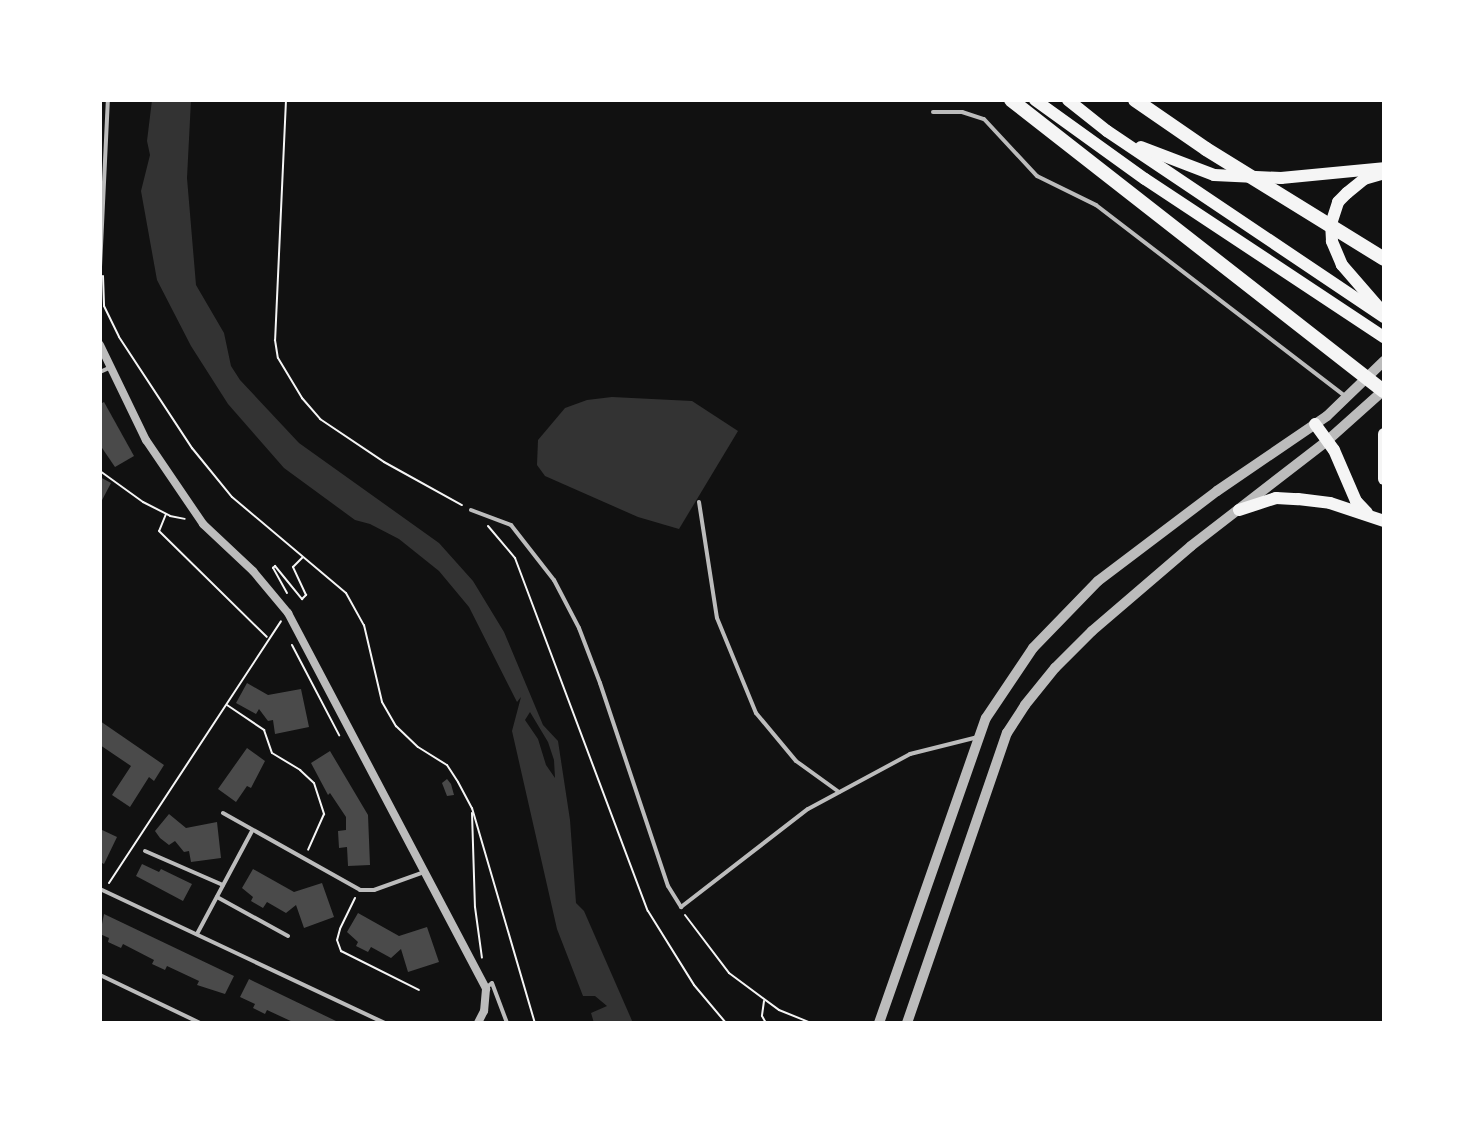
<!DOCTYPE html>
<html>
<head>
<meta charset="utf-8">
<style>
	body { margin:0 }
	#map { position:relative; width:1484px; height:1123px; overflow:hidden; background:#111; font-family:"Asap Condensed",sans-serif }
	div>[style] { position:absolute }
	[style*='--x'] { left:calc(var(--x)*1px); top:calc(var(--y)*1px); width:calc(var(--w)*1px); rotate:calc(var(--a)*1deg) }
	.water>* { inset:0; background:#333 }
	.building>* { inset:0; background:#4a4a4a }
	.path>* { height:2px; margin:-1px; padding:0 1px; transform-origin:1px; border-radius:1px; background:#f5f5f5 }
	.service>* { height:4px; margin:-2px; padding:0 2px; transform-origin:2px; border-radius:2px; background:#bcbcbc }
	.minor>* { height:8px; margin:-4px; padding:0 4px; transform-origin:4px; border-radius:4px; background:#bcbcbc }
	.tertiary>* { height:10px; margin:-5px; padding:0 5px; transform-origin:5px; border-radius:5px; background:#bcbcbc }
	.trunk>* { height:12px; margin:-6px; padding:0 6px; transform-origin:6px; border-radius:6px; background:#f5f5f5 }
	.motorway>* { height:14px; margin:-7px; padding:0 7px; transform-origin:7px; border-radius:7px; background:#f5f5f5 }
	span { translate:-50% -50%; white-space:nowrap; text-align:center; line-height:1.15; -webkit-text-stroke:6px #fff; paint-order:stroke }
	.frame { position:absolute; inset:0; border:102px solid #fff; pointer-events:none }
</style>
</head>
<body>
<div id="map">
	<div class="water">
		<i style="clip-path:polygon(evenodd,152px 100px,191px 100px,187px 178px,196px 285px,224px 333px,231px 366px,240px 380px,299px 443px,439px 543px,473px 581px,504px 632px,543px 725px,558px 741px,570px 820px,576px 903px,584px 911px,633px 1023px,594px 1023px,591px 1013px,607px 1006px,595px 996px,583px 996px,557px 929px,512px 731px,521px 697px,517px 702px,469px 607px,439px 571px,399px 539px,370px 524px,355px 520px,284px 468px,228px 404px,191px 346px,157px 280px,141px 191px,150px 155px,147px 141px,152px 100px,530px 712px,548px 742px,554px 760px,555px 778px,546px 765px,538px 739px,525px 720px,530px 712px)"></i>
		<i style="clip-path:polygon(612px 397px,692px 401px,738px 431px,679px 529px,638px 517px,545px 476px,537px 465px,538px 440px,565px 408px,587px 400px)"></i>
	</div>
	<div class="building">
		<i style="clip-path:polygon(104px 402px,134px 456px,115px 467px,100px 445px,100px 404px)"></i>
		<i style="clip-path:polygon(100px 477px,111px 483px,100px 504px)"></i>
		<i style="clip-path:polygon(247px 683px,268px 695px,301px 689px,309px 727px,275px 734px,273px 720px,268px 721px,259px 709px,256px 714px,236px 703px)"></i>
		<i style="clip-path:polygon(100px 721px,164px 765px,154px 781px,149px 777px,130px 807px,112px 795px,131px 766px,100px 745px)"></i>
		<i style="clip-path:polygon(247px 748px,265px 761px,251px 788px,247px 786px,236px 802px,218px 789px)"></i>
		<i style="clip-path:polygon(330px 751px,368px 815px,370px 865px,348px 866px,347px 847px,339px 848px,338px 831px,346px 830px,346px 817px,330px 793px,328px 795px,311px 763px)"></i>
		<i style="clip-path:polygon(447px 779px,451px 784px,454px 795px,447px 796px,442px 783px)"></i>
		<i style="clip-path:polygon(169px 814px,186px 828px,217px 822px,221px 858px,191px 862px,189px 851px,184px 852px,175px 841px,169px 845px,160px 838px,155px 831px)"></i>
		<i style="clip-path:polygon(100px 829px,117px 837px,104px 864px,100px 862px)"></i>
		<i style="clip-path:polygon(142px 864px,159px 872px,161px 869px,192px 884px,183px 901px,136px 876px)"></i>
		<i style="clip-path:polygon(253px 869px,294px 892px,322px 883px,334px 917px,304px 928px,296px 905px,286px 913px,267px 902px,263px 908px,251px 901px,253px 897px,242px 888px)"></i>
		<i style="clip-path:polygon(358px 913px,399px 936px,427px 927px,439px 962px,408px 972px,401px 949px,391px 958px,371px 947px,368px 952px,356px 946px,358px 942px,347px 932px)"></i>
		<i style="clip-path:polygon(104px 914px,234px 976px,225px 994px,197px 985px,199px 981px,167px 966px,165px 970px,152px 964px,154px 960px,123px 944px,121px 948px,108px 942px,109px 938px,100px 934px)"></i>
		<i style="clip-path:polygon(249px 979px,336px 1021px,335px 1023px,295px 1023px,267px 1010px,265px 1014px,253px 1008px,255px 1004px,240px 997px)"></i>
	</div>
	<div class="path">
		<i style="--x:286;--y:100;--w:240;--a:92.6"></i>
		<i style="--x:275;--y:340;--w:18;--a:81"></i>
		<i style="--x:278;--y:358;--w:47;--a:59"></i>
		<i style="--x:302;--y:398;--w:28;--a:49"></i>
		<i style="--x:320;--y:419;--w:77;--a:33.9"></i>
		<i style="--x:384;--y:462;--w:89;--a:28.9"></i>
		<i style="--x:103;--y:276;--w:30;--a:88"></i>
		<i style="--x:104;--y:306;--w:34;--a:64"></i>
		<i style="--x:119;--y:337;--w:133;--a:56.7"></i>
		<i style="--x:192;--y:448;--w:63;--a:50.8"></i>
		<i style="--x:232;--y:497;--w:149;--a:40.1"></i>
		<i style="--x:346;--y:593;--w:37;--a:61"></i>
		<i style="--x:364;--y:625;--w:79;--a:76.8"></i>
		<i style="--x:382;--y:702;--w:28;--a:60"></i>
		<i style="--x:396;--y:726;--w:30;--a:44"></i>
		<i style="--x:418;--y:747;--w:34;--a:32"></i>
		<i style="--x:447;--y:765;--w:20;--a:57"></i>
		<i style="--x:458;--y:782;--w:30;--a:62"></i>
		<i style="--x:472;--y:808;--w:224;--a:73.7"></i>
		<i style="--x:100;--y:471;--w:53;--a:35.8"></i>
		<i style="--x:143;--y:502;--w:30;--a:27"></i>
		<i style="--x:170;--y:516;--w:15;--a:11"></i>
		<i style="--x:166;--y:514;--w:18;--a:112"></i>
		<i style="--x:159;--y:531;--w:151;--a:44.5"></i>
		<i style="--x:488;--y:526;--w:42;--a:49.8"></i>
		<i style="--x:515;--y:558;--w:377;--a:69.4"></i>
		<i style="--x:648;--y:911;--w:87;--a:58.1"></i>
		<i style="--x:694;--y:985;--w:50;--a:49.9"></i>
		<i style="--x:287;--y:593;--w:29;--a:-119"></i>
		<i style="--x:273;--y:568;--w:3;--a:-45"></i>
		<i style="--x:275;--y:566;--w:43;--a:50.7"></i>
		<i style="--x:302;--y:599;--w:6;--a:-45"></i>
		<i style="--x:306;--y:595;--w:31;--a:-115"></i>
		<i style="--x:293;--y:567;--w:13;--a:-45"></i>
		<i style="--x:292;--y:645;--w:102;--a:62.4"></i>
		<i style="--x:227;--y:705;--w:45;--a:34"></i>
		<i style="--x:264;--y:730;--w:24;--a:71"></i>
		<i style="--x:272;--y:753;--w:33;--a:31"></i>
		<i style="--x:300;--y:770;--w:19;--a:43"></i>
		<i style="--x:314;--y:783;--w:33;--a:72"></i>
		<i style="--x:324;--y:814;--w:39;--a:114"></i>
		<i style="--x:472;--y:813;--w:94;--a:88.2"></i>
		<i style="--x:475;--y:907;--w:51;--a:82.2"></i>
		<i style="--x:109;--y:883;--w:313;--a:-56.7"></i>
		<i style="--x:355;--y:898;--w:34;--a:116"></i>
		<i style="--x:340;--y:929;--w:11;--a:105"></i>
		<i style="--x:337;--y:940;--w:12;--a:70"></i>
		<i style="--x:341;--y:951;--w:87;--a:26.6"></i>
		<i style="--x:685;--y:915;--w:73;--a:52.8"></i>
		<i style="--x:729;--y:973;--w:62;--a:36.5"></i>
		<i style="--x:779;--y:1010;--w:35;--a:22"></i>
		<i style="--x:764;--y:1001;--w:15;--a:98"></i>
		<i style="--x:762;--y:1016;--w:8;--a:60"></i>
	</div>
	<div class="service">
		<i style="--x:933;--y:112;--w:29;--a:0"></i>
		<i style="--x:962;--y:112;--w:23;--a:18"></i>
		<i style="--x:984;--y:119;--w:78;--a:47.1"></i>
		<i style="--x:1037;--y:176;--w:66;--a:26.2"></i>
		<i style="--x:1096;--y:205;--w:314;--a:37.5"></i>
		<i style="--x:100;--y:267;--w:167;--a:-87.3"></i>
		<i style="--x:100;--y:372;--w:10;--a:-24"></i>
		<i style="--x:699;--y:502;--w:117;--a:81.2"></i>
		<i style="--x:717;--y:618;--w:103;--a:67.7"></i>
		<i style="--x:756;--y:713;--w:62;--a:50.2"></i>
		<i style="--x:796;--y:761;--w:53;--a:35.8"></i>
		<i style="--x:471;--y:510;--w:43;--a:20.6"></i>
		<i style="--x:511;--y:525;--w:70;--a:52"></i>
		<i style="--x:554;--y:580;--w:54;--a:62.5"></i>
		<i style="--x:579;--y:628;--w:59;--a:69.1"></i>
		<i style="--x:600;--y:683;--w:214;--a:71.5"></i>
		<i style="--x:668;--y:886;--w:25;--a:58"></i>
		<i style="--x:681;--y:907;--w:160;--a:-37.7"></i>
		<i style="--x:808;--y:809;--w:116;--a:-28.3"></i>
		<i style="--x:910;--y:754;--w:70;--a:-14"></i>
		<i style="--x:223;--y:813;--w:157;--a:29.3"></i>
		<i style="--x:360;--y:890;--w:14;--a:0"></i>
		<i style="--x:374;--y:890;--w:53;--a:-19.8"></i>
		<i style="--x:145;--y:851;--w:85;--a:23.6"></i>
		<i style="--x:100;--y:889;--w:315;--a:25.2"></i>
		<i style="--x:217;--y:897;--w:81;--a:28.8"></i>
		<i style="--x:197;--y:934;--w:117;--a:-61.9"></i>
		<i style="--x:100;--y:975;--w:111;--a:25.6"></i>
		<i style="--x:487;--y:987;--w:6;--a:-39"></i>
		<i style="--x:492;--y:983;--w:43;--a:69.4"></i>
	</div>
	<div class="minor">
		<i style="--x:100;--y:345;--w:106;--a:64.2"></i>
		<i style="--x:146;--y:440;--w:102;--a:55.8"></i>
		<i style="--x:203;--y:524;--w:69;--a:43.2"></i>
		<i style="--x:253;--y:571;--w:55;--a:50.2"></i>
		<i style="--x:288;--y:613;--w:425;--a:62.2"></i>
		<i style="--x:486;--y:989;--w:22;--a:95"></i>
		<i style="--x:484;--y:1011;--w:13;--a:117"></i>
	</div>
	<div class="tertiary">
		<i style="--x:879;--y:1023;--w:323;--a:-70.7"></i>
		<i style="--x:986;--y:718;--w:84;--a:-56.1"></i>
		<i style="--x:1033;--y:648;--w:93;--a:-45.9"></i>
		<i style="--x:1098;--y:581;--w:149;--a:-37.1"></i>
		<i style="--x:1217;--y:491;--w:133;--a:-34.3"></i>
		<i style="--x:1327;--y:416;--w:79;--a:-44"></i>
		<i style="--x:907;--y:1023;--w:307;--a:-71"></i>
		<i style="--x:1007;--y:733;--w:33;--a:-57"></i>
		<i style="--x:1025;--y:705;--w:48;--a:-51"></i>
		<i style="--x:1055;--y:668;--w:52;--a:-45"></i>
		<i style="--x:1092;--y:631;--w:130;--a:-40.6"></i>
		<i style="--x:1191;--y:546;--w:173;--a:-37.7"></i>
		<i style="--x:1328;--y:440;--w:75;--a:-41.8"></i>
	</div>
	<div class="trunk">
		<i style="--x:1035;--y:100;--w:135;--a:35.7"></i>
		<i style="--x:1145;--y:179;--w:287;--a:33.5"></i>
		<i style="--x:1068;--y:100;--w:50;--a:38.5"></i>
		<i style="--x:1107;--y:131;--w:334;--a:33.9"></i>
		<i style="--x:1141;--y:147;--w:78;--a:21"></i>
		<i style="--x:1214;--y:175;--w:67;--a:2.6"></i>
		<i style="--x:1281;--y:178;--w:103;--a:-5.5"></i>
		<i style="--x:1381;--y:310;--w:60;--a:-130.9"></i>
		<i style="--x:1342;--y:265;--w:26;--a:-113"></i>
		<i style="--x:1332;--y:241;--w:17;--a:-93"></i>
		<i style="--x:1331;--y:224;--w:23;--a:-72"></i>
		<i style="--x:1338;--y:202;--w:13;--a:-45"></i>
		<i style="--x:1347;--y:193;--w:22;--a:-39"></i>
		<i style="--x:1364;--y:179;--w:18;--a:-16"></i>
		<i style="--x:1315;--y:424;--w:32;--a:54"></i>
		<i style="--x:1334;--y:450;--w:56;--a:66.7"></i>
		<i style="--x:1356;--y:501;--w:16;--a:47"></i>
		<i style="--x:1384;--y:434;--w:45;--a:90"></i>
		<i style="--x:1239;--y:510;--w:39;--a:-18"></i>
		<i style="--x:1276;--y:498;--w:22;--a:3"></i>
		<i style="--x:1298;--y:499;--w:32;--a:7"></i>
		<i style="--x:1330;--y:503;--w:57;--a:18.4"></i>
	</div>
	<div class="motorway">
		<i style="--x:1011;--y:100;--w:473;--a:38"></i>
		<i style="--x:1135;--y:100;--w:86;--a:34.6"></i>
		<i style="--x:1206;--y:149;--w:209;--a:31.7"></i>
	</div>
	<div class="frame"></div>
</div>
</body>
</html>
